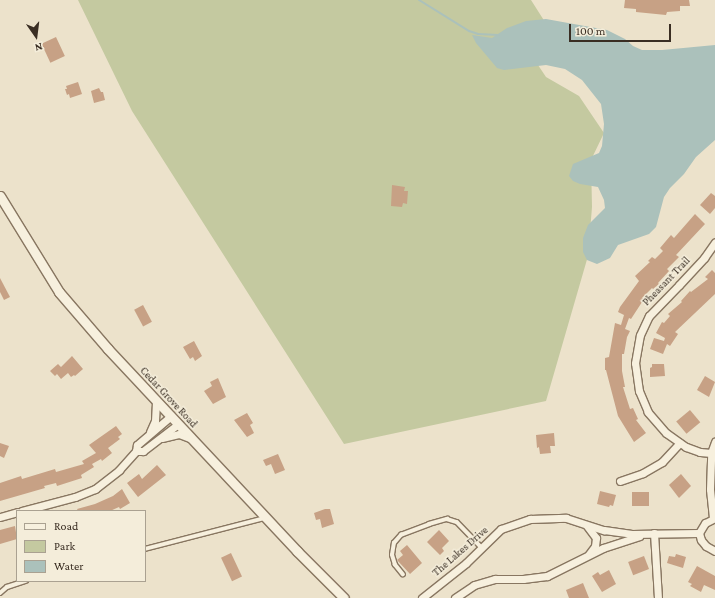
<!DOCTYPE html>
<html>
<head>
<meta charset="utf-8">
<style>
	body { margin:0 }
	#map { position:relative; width:715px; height:598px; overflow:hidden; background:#ece2cb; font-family:"Crimson Pro",serif }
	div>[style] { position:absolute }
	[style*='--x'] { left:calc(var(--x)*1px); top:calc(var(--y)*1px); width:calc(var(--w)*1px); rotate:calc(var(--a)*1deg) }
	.green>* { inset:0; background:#c4c9a0 }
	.water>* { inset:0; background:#abc1bb }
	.stream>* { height:2px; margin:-1px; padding:0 1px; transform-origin:1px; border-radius:1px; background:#abc1bb }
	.building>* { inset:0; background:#c7a185; transform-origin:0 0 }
	.roads { filter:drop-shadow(1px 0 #887661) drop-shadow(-1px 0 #887661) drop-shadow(0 1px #887661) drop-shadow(0 -1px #887661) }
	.lane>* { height:3.5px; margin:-1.75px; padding:0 1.75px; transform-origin:1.75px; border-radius:1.75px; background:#f7f0de }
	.street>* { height:7px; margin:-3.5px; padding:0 3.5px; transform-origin:3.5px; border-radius:3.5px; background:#f7f0de }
	.secondary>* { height:9px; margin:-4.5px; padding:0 4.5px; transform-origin:4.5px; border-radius:4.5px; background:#f7f0de }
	span { translate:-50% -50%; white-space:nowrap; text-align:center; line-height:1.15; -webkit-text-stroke:3px #f4edda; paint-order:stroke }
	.street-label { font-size:11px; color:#3a2e23 }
	.legend { position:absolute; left:16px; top:510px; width:130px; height:72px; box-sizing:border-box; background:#f4edda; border:1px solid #aaa191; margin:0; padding:5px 7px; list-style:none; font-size:12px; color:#3a2e23 }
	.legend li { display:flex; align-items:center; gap:8px; height:20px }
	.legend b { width:20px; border:1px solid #aaa191 }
	.north { position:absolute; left:16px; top:16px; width:40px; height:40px; -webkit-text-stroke:3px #f4edda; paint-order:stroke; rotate:166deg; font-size:11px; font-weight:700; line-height:16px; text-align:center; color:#3a2e23 }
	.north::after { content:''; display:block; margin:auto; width:14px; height:18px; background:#3a2e23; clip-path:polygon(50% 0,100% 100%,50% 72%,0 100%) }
	.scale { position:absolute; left:569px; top:24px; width:102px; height:18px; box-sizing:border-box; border:2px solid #3a2e23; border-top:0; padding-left:5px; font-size:12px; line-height:14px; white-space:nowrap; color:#3a2e23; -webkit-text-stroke:3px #f4edda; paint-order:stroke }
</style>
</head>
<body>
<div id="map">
	<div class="green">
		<i style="clip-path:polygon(78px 0,531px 0,545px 22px,528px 50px,546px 77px,579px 96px,604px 133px,591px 160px,592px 207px,588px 256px,546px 401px,344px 444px,132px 111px)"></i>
	</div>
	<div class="water">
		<i style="clip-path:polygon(546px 19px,607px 30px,625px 39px,633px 46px,642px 50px,662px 50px,715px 45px,715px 140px,696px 157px,684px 174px,670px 188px,664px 197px,656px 227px,649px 234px,618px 245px,610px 258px,597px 264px,587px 260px,583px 252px,583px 238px,588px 225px,605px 208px,604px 200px,598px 187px,580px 184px,573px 181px,569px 176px,573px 164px,599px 153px,602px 146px,604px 124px,601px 104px,582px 80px,565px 69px,546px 65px,504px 70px,497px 68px,476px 43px,472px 35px,492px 38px,507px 28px,526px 21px)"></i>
	</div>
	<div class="stream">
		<i style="--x:419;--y:0;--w:59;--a:31.8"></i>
		<i style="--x:469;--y:31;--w:9;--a:18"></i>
		<i style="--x:478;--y:34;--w:21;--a:3"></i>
	</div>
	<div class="building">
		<i style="clip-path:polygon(625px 0,689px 0,690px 6px,680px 6px,680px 11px,667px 12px,666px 15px,636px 12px,636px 9px,624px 8px)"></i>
		<i style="left:56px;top:37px;width:21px;height:16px;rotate:65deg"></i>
		<i style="clip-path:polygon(78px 82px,82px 94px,70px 98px,69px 94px,67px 95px,65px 89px,67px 89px,66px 86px)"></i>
		<i style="clip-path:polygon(99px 88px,101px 92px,103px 92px,105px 100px,94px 103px,91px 91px)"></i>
		<i style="clip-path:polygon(392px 185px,405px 187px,404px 191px,408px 191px,407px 204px,403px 203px,402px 207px,391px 206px)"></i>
		<i style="clip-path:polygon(711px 193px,715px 196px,715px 208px,710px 214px,700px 205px)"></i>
		<i style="clip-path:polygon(695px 214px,705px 224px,676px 255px,679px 257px,667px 269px,669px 271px,658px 283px,659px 284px,653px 289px,652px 288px,642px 298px,644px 299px,631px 319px,629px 318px,625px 329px,630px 331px,627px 337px,624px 354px,622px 354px,622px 371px,625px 387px,623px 387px,630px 409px,633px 408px,638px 419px,636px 420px,646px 433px,634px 442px,618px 416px,606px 370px,605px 370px,605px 358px,609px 357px,615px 323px,621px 325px,624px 315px,618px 312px,620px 307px,639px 281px,635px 276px,650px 262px,648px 261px,652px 257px,655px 259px,663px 251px,660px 248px,671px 235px,674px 238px)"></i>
		<i style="clip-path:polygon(712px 270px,715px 273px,715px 294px,675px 332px,678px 334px,670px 346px,667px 344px,663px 354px,650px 349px,654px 338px,664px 341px,665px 338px,656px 333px,662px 322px,664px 323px,670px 316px,668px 314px,682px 302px,681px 301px,690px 291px,691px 292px,708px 279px,705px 277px)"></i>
		<i style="clip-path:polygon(0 278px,10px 297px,4px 300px,0 292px)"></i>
		<i style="left:143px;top:305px;width:19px;height:10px;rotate:62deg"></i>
		<i style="clip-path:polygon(194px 341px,202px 356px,195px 361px,193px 357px,190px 359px,183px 347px)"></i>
		<i style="clip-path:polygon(72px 356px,83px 369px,75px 376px,74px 375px,71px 377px,68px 373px,61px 379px,57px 374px,55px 376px,50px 371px,58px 364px,61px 367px)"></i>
		<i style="clip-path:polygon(652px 364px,664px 364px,665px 376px,650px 377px,650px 368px,652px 367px)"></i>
		<i style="clip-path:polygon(705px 376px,715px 382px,709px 397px,697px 390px)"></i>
		<i style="clip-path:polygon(218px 378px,226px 397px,213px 404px,204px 391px,212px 386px,210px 382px)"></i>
		<i style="left:690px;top:410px;width:16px;height:18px;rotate:50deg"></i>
		<i style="clip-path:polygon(247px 413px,253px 423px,250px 425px,254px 433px,247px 437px,234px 420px)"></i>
		<i style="clip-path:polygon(116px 426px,122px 434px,118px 437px,120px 439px,108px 448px,112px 453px,102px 461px,101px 459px,92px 464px,94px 467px,81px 475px,82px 478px,57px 486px,56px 483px,44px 486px,45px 488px,0 501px,0 483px,21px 476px,22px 479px,55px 469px,56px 472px,84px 464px,82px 461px,96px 453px,89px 445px)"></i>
		<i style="clip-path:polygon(554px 433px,555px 446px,550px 446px,551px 453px,540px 454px,539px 447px,537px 448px,536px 435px)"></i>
		<i style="clip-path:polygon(0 443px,9px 446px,4px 458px,0 456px)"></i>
		<i style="clip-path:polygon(278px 454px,285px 470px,275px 474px,271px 464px,266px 466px,263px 460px)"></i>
		<i style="clip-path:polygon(157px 465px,166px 475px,138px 497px,127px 483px,139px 474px,142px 479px)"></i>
		<i style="clip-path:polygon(681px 474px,691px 486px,679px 498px,669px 485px)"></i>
		<i style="clip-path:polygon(122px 489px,130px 503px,120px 509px,119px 507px,110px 511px,78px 511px,77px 509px,95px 504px,113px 496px)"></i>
		<i style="clip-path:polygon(600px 491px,616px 495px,613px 506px,610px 505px,609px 507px,597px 504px)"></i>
		<i style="left:632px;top:492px;width:17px;height:14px"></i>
		<i style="clip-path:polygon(325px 509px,330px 509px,334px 524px,322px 528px,320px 519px,316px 520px,314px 513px)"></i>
		<i style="clip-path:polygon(15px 526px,17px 539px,0 544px,0 530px)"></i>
		<i style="clip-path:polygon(439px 530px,449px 541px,442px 548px,444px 551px,440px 555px,427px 542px)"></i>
		<i style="clip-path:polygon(407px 545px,422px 563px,410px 574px,397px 560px,403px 555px,400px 551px)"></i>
		<i style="left:231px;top:553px;width:26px;height:11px;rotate:65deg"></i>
		<i style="clip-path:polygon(676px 554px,686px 557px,683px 568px,667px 563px,669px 556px,675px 557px)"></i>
		<i style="left:644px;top:556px;width:14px;height:17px;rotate:69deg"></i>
		<i style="clip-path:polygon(697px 566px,715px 576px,715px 590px,704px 585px,701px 592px,690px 586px,692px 584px,688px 582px)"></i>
		<i style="clip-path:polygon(609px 570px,616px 584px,602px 592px,592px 576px,598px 572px,600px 575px)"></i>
		<i style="clip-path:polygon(583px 583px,589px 598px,569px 598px,566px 590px)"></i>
	</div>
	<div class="roads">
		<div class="lane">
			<i style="--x:145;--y:549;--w:124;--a:-14.5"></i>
			<i style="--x:403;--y:575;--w:13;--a:-129"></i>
			<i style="--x:395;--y:565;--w:10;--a:-107"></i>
			<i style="--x:392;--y:555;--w:12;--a:-81"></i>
			<i style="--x:394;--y:543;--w:11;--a:-49"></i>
			<i style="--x:401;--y:535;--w:30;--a:-21"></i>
			<i style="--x:429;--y:524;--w:19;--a:-16"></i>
			<i style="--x:447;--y:519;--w:10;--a:17"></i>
			<i style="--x:457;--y:522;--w:36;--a:46"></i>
			<i style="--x:0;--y:593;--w:9;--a:-41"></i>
			<i style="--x:7;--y:587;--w:20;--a:-18"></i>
		</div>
		<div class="street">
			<i style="--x:150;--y:432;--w:12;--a:-66"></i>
			<i style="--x:155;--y:421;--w:21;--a:-87"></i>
			<i style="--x:162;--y:438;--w:17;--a:-13"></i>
			<i style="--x:179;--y:434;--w:14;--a:21"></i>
			<i style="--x:136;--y:451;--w:7;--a:0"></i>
			<i style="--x:143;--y:451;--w:44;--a:-37.6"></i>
			<i style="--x:711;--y:453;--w:11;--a:-175"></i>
			<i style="--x:700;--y:452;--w:15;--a:-160"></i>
			<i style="--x:686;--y:447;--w:24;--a:-145"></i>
			<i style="--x:666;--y:433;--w:28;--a:-131"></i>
			<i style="--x:648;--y:412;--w:23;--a:-113"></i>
			<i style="--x:639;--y:391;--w:28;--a:-98"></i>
			<i style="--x:635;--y:363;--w:28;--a:-80"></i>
			<i style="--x:640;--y:335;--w:21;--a:-65"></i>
			<i style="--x:649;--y:316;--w:43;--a:-45.9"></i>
			<i style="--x:679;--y:285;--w:37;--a:-47"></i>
			<i style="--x:704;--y:258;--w:19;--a:-55"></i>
			<i style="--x:620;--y:481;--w:24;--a:-19"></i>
			<i style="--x:643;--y:473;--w:22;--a:-30"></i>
			<i style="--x:662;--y:462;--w:26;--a:-47"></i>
			<i style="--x:22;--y:511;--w:55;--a:-14.8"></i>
			<i style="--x:75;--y:497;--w:22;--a:-22"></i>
			<i style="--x:95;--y:489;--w:31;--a:-38"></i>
			<i style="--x:119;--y:470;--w:25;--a:-48"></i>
			<i style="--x:136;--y:451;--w:6;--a:-81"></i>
			<i style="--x:137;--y:445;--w:45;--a:-40.5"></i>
			<i style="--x:0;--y:517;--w:18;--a:-16"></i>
			<i style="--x:713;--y:518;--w:29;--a:-96"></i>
			<i style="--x:710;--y:489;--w:36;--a:-88"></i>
			<i style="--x:711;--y:453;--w:12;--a:-70"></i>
			<i style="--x:715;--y:518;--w:11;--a:153"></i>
			<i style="--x:705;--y:523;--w:12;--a:121"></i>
			<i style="--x:699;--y:533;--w:7;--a:74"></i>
			<i style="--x:701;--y:540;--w:8;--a:50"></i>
			<i style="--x:706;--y:546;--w:10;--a:29"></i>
			<i style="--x:587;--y:526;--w:15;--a:53"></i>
			<i style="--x:596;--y:538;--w:8;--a:97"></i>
			<i style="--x:595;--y:546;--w:10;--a:127"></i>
			<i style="--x:654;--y:533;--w:65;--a:86.5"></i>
			<i style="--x:422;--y:598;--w:56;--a:-38.5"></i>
			<i style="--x:466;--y:563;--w:49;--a:-44.2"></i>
			<i style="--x:501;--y:529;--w:31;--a:-19"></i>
			<i style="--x:530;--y:519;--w:36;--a:-2"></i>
			<i style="--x:566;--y:518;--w:40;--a:18"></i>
			<i style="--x:604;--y:530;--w:28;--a:8"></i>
			<i style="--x:632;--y:534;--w:67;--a:-0.9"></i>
			<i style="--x:455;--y:598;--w:23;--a:-34"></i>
			<i style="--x:474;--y:585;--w:22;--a:-16"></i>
			<i style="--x:495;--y:579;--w:28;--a:0"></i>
			<i style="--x:523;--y:579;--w:24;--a:-7"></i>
			<i style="--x:547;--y:576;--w:63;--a:-26.6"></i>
			<i style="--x:603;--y:548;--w:38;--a:-18"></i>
		</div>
		<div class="secondary">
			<i style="--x:0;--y:196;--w:113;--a:58.4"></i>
			<i style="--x:59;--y:292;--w:75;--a:49.3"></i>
			<i style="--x:108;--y:349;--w:277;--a:46.9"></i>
			<i style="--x:297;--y:551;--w:66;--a:45"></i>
		</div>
	</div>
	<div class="street-label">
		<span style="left:666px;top:281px;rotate:-46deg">Pheasant Trail</span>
		<span style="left:169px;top:397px;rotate:47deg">Cedar Grove Road</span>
		<span style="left:460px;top:551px;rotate:-41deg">The Lakes Drive</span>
	</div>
	<ul class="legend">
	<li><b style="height:5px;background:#f7f0de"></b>Road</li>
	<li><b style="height:11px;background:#c4c9a0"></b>Park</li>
	<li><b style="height:11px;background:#abc1bb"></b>Water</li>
	</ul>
	<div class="north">N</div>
	<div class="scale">100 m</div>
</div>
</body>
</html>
